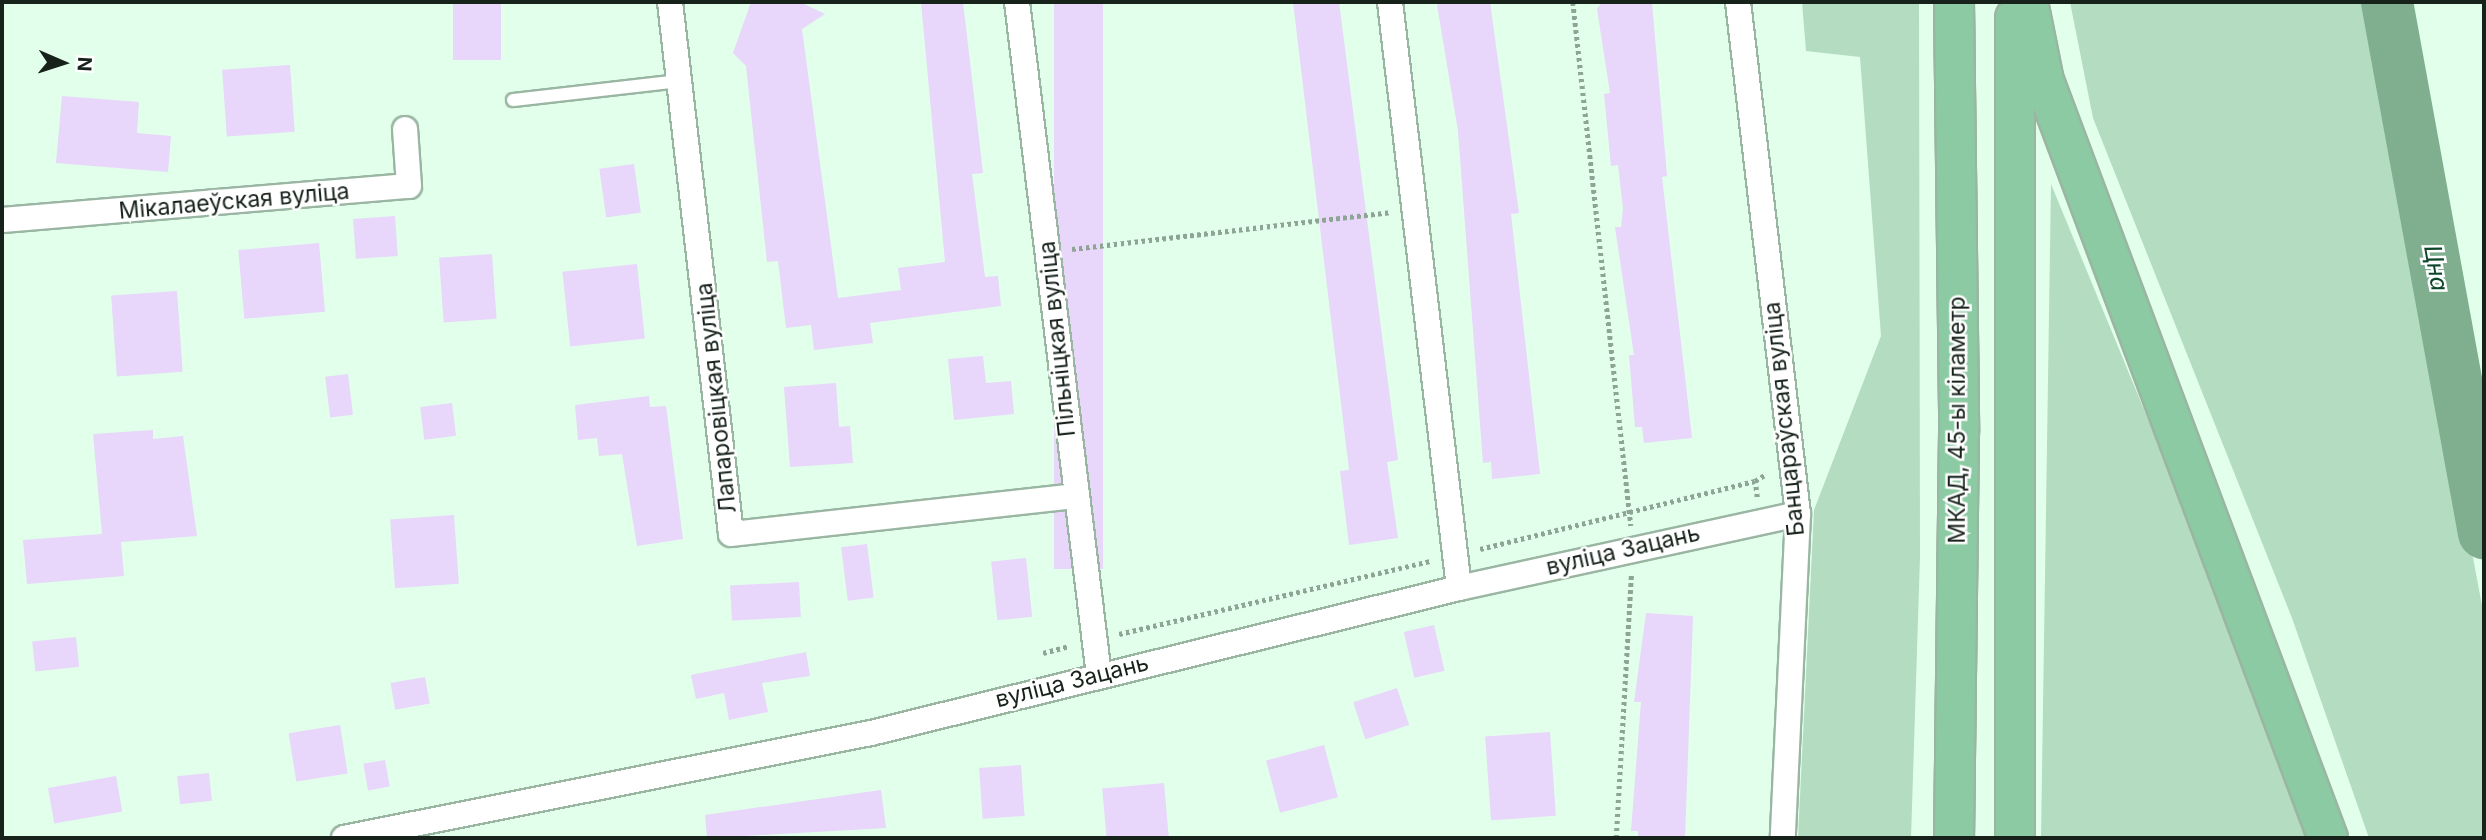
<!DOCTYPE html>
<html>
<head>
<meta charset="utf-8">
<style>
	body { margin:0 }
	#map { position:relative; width:2486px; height:840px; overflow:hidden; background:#e1ffea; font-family:Inter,sans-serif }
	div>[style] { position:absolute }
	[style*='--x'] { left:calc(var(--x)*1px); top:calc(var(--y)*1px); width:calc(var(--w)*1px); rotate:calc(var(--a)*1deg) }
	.green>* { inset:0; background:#b4dcc1 }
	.river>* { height:52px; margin:-26px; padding:0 26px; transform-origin:26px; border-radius:26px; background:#80af90 }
	.building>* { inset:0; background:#e8d6fb; transform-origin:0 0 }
	.path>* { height:4.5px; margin-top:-2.25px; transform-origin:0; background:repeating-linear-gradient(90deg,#8ea495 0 3.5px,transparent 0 7px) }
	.roads { filter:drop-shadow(2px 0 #9ab6a3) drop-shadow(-2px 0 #9ab6a3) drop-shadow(0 2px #9ab6a3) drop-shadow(0 -2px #9ab6a3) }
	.service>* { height:12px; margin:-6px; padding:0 6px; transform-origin:6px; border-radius:6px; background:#fff }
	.minor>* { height:24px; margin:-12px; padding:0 12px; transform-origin:12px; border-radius:12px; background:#fff }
	.trunk>* { height:38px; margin:-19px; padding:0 19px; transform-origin:19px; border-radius:19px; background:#8bcaa2 }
	span { translate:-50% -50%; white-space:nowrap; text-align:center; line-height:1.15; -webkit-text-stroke:5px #fff; paint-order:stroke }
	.street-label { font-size:23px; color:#17221b }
	.water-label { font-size:24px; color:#0d4628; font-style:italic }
	.frame { position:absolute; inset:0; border:4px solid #17221b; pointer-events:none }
	.north { position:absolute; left:28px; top:28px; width:70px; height:70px; -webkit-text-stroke:5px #fff; paint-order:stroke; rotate:93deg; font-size:19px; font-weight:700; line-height:28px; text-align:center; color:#17221b }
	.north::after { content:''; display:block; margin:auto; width:24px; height:32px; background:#17221b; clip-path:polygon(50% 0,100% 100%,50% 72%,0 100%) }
</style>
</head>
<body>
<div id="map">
	<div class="green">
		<i style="clip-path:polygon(1802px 2px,1919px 2px,1920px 557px,1911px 838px,1798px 838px,1814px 510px,1881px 336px,1860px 57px,1806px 51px)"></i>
		<i style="clip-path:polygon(2070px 2px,2368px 2px,2484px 616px,2484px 838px,2369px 838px,2292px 618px,2093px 118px)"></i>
		<i style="clip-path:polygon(2051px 184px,2241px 645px,2313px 838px,2041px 838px)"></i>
	</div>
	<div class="river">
		<i style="--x:2387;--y:2;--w:540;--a:79.65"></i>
	</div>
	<div class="building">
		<i style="left:453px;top:2px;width:48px;height:58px"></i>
		<i style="clip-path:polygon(751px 2px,800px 2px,825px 14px,802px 29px,838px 298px,901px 290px,898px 268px,945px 262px,921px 2px,963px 2px,983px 173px,972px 174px,985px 277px,998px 276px,1001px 306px,870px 323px,873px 343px,814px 350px,811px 325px,786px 328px,778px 261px,767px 262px,746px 66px,733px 53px)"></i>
		<i style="left:1054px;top:2px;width:49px;height:567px"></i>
		<i style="clip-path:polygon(1293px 2px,1339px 2px,1398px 460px,1387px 462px,1398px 538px,1349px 545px,1340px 471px,1349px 470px)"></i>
		<i style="clip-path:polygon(1443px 2px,1490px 2px,1519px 213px,1511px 214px,1540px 474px,1492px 479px,1491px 462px,1483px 463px,1458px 131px,1437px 5px)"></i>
		<i style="clip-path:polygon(1602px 2px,1652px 3px,1667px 176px,1662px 177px,1692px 438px,1644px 443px,1642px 427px,1635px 427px,1629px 355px,1634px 355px,1615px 227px,1621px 227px,1623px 209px,1618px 165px,1611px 166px,1604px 94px,1610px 93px,1597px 9px)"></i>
		<i style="left:290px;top:65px;width:67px;height:68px;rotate:86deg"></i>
		<i style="clip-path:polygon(62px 96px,139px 102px,137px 133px,171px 136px,168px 172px,56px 163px)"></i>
		<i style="left:634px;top:164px;width:49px;height:35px;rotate:82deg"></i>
		<i style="left:395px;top:216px;width:40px;height:42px;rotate:86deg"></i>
		<i style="left:319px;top:243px;width:69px;height:81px;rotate:85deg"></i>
		<i style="left:492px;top:254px;width:65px;height:53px;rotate:86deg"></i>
		<i style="left:637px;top:264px;width:75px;height:75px;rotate:84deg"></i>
		<i style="left:177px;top:291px;width:81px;height:66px;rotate:86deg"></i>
		<i style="clip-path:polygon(983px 356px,986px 383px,1011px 381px,1014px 414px,954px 420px,948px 359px)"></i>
		<i style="left:348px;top:374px;width:41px;height:23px;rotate:83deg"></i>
		<i style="clip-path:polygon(836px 383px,839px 427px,850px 426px,853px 463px,790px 467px,784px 387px)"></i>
		<i style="clip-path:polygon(649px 396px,650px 407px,666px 406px,683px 539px,637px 546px,622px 454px,599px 456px,597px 438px,578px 440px,575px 405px)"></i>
		<i style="left:452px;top:403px;width:33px;height:32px;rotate:83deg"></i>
		<i style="clip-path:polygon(153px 430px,153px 439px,183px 436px,197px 536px,121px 542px,124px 576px,27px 584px,23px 540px,102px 534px,93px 434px)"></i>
		<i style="left:454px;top:515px;width:69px;height:64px;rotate:86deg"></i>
		<i style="left:867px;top:544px;width:54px;height:26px;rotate:83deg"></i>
		<i style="left:1026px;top:558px;width:59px;height:35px;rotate:84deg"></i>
		<i style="left:799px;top:582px;width:35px;height:69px;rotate:87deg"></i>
		<i style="clip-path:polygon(1646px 613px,1693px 616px,1685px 838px,1638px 838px,1638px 831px,1631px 831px,1641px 702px,1634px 702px)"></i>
		<i style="left:1434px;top:625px;width:47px;height:31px;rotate:77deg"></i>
		<i style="left:76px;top:637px;width:30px;height:44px;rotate:84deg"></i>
		<i style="clip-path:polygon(806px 652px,810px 676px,762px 683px,768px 712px,729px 720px,724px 693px,696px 699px,691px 675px)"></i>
		<i style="left:425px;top:677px;width:27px;height:35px;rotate:80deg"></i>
		<i style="left:1397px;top:688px;width:39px;height:46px;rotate:72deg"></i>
		<i style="left:340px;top:725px;width:49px;height:52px;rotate:81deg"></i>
		<i style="left:1550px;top:732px;width:84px;height:65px;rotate:86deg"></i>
		<i style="left:1324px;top:745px;width:54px;height:60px;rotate:75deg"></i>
		<i style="left:385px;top:760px;width:27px;height:22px;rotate:80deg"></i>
		<i style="left:1021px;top:765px;width:51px;height:42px;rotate:86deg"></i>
		<i style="left:209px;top:773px;width:28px;height:32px;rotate:84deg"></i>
		<i style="left:116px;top:776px;width:36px;height:69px;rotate:80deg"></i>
		<i style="left:1164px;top:783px;width:55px;height:62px;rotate:85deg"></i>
		<i style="clip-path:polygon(881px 790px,886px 828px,707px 838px,705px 815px)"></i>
	</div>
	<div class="path">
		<i style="--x:1573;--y:2;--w:527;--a:83.68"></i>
		<i style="--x:1072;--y:249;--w:320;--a:-6.6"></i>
		<i style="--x:1757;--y:497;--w:16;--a:-97"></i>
		<i style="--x:1755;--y:481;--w:13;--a:-32"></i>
		<i style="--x:1480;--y:549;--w:283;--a:-13.9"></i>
		<i style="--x:1119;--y:634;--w:319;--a:-13.2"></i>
		<i style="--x:1043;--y:653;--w:27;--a:-15"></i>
		<i style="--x:1616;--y:838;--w:263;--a:-86.7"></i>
	</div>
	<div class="roads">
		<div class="service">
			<i style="--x:513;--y:100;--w:168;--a:-6.5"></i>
		</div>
		<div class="minor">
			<i style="--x:670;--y:2;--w:535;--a:83.46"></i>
			<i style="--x:731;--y:534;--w:345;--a:-6.3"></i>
			<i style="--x:1017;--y:2;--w:679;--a:83.06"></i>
			<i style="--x:1390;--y:2;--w:590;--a:83.28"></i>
			<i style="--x:1738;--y:2;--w:516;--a:83.32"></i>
			<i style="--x:1798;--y:514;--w:324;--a:92.7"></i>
			<i style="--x:2;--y:220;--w:408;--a:-4.8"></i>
			<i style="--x:409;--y:186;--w:57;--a:-94"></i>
			<i style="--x:344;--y:838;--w:537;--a:-11.27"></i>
			<i style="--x:871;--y:733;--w:606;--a:-13.85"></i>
			<i style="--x:1459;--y:588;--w:347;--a:-12.3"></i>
		</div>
		<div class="trunk">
			<i style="--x:1954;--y:2;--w:430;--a:89.3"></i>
			<i style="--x:1959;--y:432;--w:406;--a:90.7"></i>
			<i style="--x:2028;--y:2;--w:81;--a:78.6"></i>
			<i style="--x:2044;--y:81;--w:809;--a:69.44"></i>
			<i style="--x:2015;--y:18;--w:820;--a:90"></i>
		</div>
	</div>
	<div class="street-label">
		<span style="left:234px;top:201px;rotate:-5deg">Мікалаеўская вуліца</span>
		<span style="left:1057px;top:339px;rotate:-96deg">Пільніцкая вуліца</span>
		<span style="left:716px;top:398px;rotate:-96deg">Лапаровіцкая вуліца</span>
		<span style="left:1784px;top:419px;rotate:-96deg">Банцараўская вуліца</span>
		<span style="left:1957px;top:420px;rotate:-90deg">МКАД, 45-ы кіламетр</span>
		<span style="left:1623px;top:550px;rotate:-13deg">вуліца Зацань</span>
		<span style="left:1072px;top:681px;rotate:-14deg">вуліца Зацань</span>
	</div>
	<div class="water-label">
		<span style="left:2436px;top:268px;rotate:80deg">Цна</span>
	</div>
	<div class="frame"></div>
	<div class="north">N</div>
</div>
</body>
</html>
